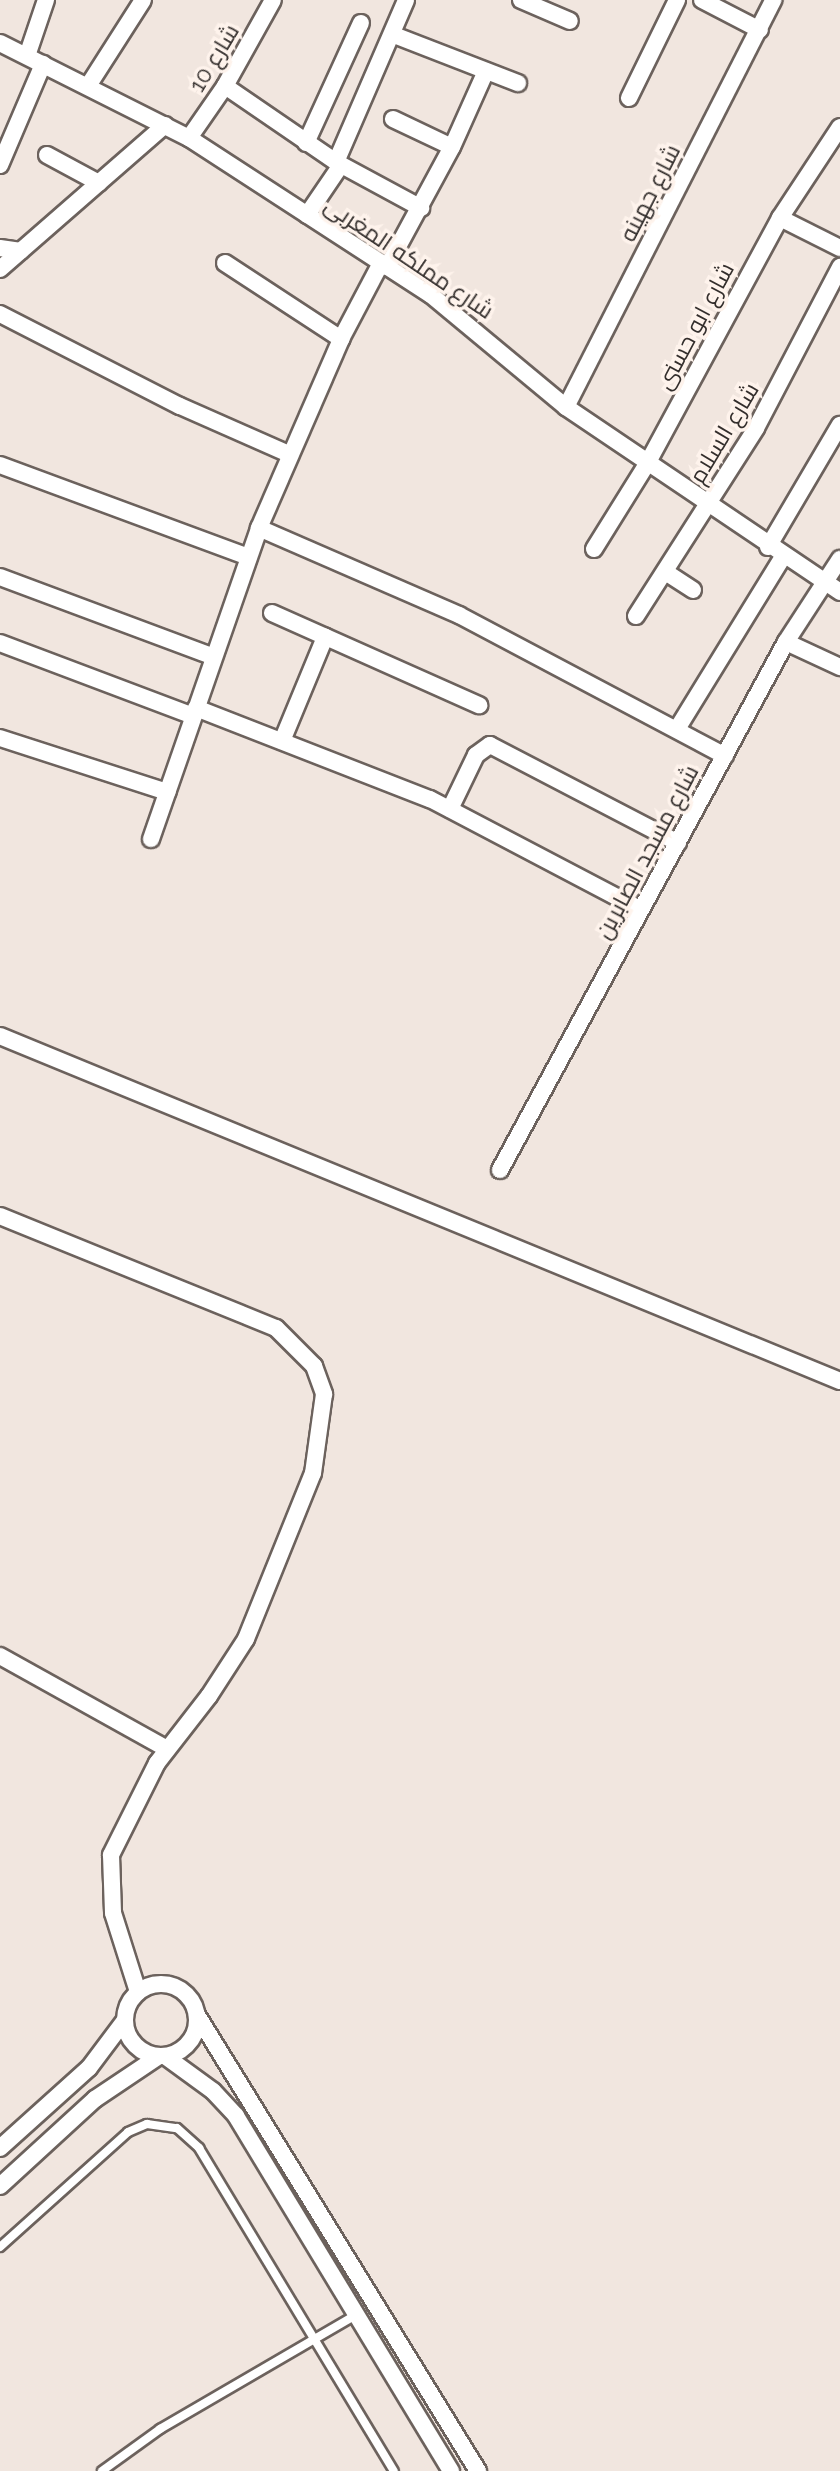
<!DOCTYPE html>
<html>
<head>
<meta charset="utf-8">
<style>
	body { margin:0 }
	#map { position:relative; width:840px; height:2471px; overflow:hidden; background:#f1e6df; font-family:Raleway,Cairo,sans-serif }
	div>[style] { position:absolute }
	[style*='--x'] { left:calc(var(--x)*1px); top:calc(var(--y)*1px); width:calc(var(--w)*1px); rotate:calc(var(--a)*1deg) }
	.roads { filter:drop-shadow(2px 0 #6c625d) drop-shadow(-2px 0 #6c625d) drop-shadow(0 2px #6c625d) drop-shadow(0 -2px #6c625d) }
	.lane>* { height:8px; margin:-4px; padding:0 4px; transform-origin:4px; border-radius:4px; background:#fff }
	.street>* { height:16px; margin:-8px; padding:0 8px; transform-origin:8px; border-radius:8px; background:#fff }
	.street>.ring { margin:-8px; padding:0; box-sizing:content-box; background:none; border:16px solid #fff; border-radius:50% }
	span { translate:-50% -50%; white-space:nowrap; text-align:center; line-height:1.15; -webkit-text-stroke:7px #fef3ec; paint-order:stroke }
	.street-label { font-size:23px; color:#332e2c }
</style>
</head>
<body>
<div id="map">
	<div class="roads">
		<div class="lane">
			<i style="--x:0;--y:2247;--w:172;--a:-41.9"></i>
			<i style="--x:128;--y:2132;--w:21;--a:-23"></i>
			<i style="--x:147;--y:2124;--w:30;--a:8"></i>
			<i style="--x:177;--y:2128;--w:30;--a:42"></i>
			<i style="--x:199;--y:2148;--w:377;--a:58.9"></i>
			<i style="--x:102;--y:2471;--w:72;--a:-35.9"></i>
			<i style="--x:160;--y:2429;--w:227;--a:-30.2"></i>
		</div>
		<div class="street">
			<i style="--x:521;--y:0;--w:53;--a:23.2"></i>
			<i style="--x:702;--y:0;--w:65;--a:27.3"></i>
			<i style="--x:394;--y:35;--w:133;--a:21.2"></i>
			<i style="--x:0;--y:43;--w:212;--a:26.7"></i>
			<i style="--x:189;--y:138;--w:288;--a:33"></i>
			<i style="--x:431;--y:295;--w:175;--a:39.7"></i>
			<i style="--x:566;--y:407;--w:331;--a:34"></i>
			<i style="--x:27;--y:56;--w:59;--a:-71.3"></i>
			<i style="--x:88;--y:86;--w:102;--a:-57.4"></i>
			<i style="--x:225;--y:86;--w:135;--a:34.4"></i>
			<i style="--x:336;--y:162;--w:97;--a:28.4"></i>
			<i style="--x:629;--y:98;--w:109;--a:-63.9"></i>
			<i style="--x:393;--y:119;--w:65;--a:25.4"></i>
			<i style="--x:189;--y:138;--w:63;--a:-55.3"></i>
			<i style="--x:225;--y:86;--w:98;--a:-60.8"></i>
			<i style="--x:306;--y:143;--w:132;--a:-65.4"></i>
			<i style="--x:47;--y:155;--w:59;--a:28.3"></i>
			<i style="--x:336;--y:162;--w:176;--a:-66.6"></i>
			<i style="--x:0;--y:165;--w:110;--a:-66.9"></i>
			<i style="--x:307;--y:215;--w:60;--a:-55.8"></i>
			<i style="--x:780;--y:218;--w:67;--a:26.6"></i>
			<i style="--x:0;--y:248;--w:21;--a:8"></i>
			<i style="--x:225;--y:263;--w:139;--a:33.2"></i>
			<i style="--x:387;--y:267;--w:136;--a:-61.6"></i>
			<i style="--x:452;--y:147;--w:83;--a:-65.9"></i>
			<i style="--x:0;--y:269;--w:219;--a:-41.1"></i>
			<i style="--x:0;--y:314;--w:202;--a:27.1"></i>
			<i style="--x:180;--y:406;--w:119;--a:23.8"></i>
			<i style="--x:566;--y:407;--w:457;--a:-63"></i>
			<i style="--x:0;--y:465;--w:265;--a:20.3"></i>
			<i style="--x:259;--y:528;--w:218;--a:23.5"></i>
			<i style="--x:459;--y:615;--w:301;--a:27.9"></i>
			<i style="--x:768;--y:547;--w:142;--a:-59.5"></i>
			<i style="--x:594;--y:549;--w:100;--a:-58.1"></i>
			<i style="--x:647;--y:464;--w:280;--a:-61.6"></i>
			<i style="--x:780;--y:218;--w:109;--a:-56.6"></i>
			<i style="--x:667;--y:573;--w:31;--a:33"></i>
			<i style="--x:0;--y:577;--w:228;--a:20.5"></i>
			<i style="--x:272;--y:613;--w:227;--a:24"></i>
			<i style="--x:636;--y:616;--w:223;--a:-57.4"></i>
			<i style="--x:756;--y:428;--w:182;--a:-62.4"></i>
			<i style="--x:786;--y:642;--w:60;--a:24.8"></i>
			<i style="--x:0;--y:643;--w:206;--a:20.7"></i>
			<i style="--x:196;--y:708;--w:251;--a:21.3"></i>
			<i style="--x:430;--y:799;--w:238;--a:27.7"></i>
			<i style="--x:677;--y:729;--w:202;--a:-58.4"></i>
			<i style="--x:0;--y:738;--w:176;--a:17.9"></i>
			<i style="--x:282;--y:741;--w:113;--a:-67.5"></i>
			<i style="--x:450;--y:809;--w:60;--a:-64.3"></i>
			<i style="--x:476;--y:755;--w:17;--a:-36"></i>
			<i style="--x:490;--y:745;--w:212;--a:27.5"></i>
			<i style="--x:151;--y:839;--w:329;--a:-70.8"></i>
			<i style="--x:259;--y:528;--w:206;--a:-66.5"></i>
			<i style="--x:341;--y:339;--w:86;--a:-62.2"></i>
			<i style="--x:0;--y:1036;--w:908;--a:22.33"></i>
			<i style="--x:500;--y:1170;--w:600;--a:-61.56"></i>
			<i style="--x:786;--y:642;--w:99;--a:-57"></i>
			<i style="--x:0;--y:1216;--w:298;--a:22.1"></i>
			<i style="--x:276;--y:1328;--w:54;--a:45"></i>
			<i style="--x:314;--y:1366;--w:30;--a:70"></i>
			<i style="--x:324;--y:1394;--w:80;--a:97.9"></i>
			<i style="--x:313;--y:1473;--w:179;--a:112"></i>
			<i style="--x:246;--y:1639;--w:68;--a:123"></i>
			<i style="--x:209;--y:1696;--w:85;--a:127.8"></i>
			<i style="--x:157;--y:1763;--w:103;--a:116.6"></i>
			<i style="--x:111;--y:1855;--w:58;--a:88"></i>
			<i style="--x:113;--y:1913;--w:83;--a:72.4"></i>
			<i style="--x:0;--y:1656;--w:191;--a:29.1"></i>
			<i class="ring" style="left:125px;top:1984px;width:56px;height:56px"></i>
			<i style="--x:197;--y:2015;--w:536;--a:58.36"></i>
			<i style="--x:165;--y:2056;--w:59;--a:36.1"></i>
			<i style="--x:213;--y:2091;--w:34;--a:47"></i>
			<i style="--x:236;--y:2116;--w:415;--a:58.8"></i>
			<i style="--x:0;--y:2148;--w:120;--a:-42"></i>
			<i style="--x:89;--y:2068;--w:60;--a:-53.1"></i>
			<i style="--x:0;--y:2186;--w:129;--a:-42.5"></i>
			<i style="--x:95;--y:2099;--w:77;--a:-33.9"></i>
		</div>
	</div>
	<div class="street-label">
		<span style="left:214px;top:58px;rotate:-59deg">شارع 10</span>
		<span style="left:650px;top:193px;rotate:-63deg">شارع جهينه</span>
		<span style="left:409px;top:258px;rotate:34deg">شارع مملكه المغربى</span>
		<span style="left:695px;top:326px;rotate:-62deg">شارع ابو حسنى</span>
		<span style="left:724px;top:433px;rotate:-59deg">شارع السلام</span>
		<span style="left:647px;top:852px;rotate:-62deg">شارع مسجد الصابرين</span>
	</div>
</div>
</body>
</html>
